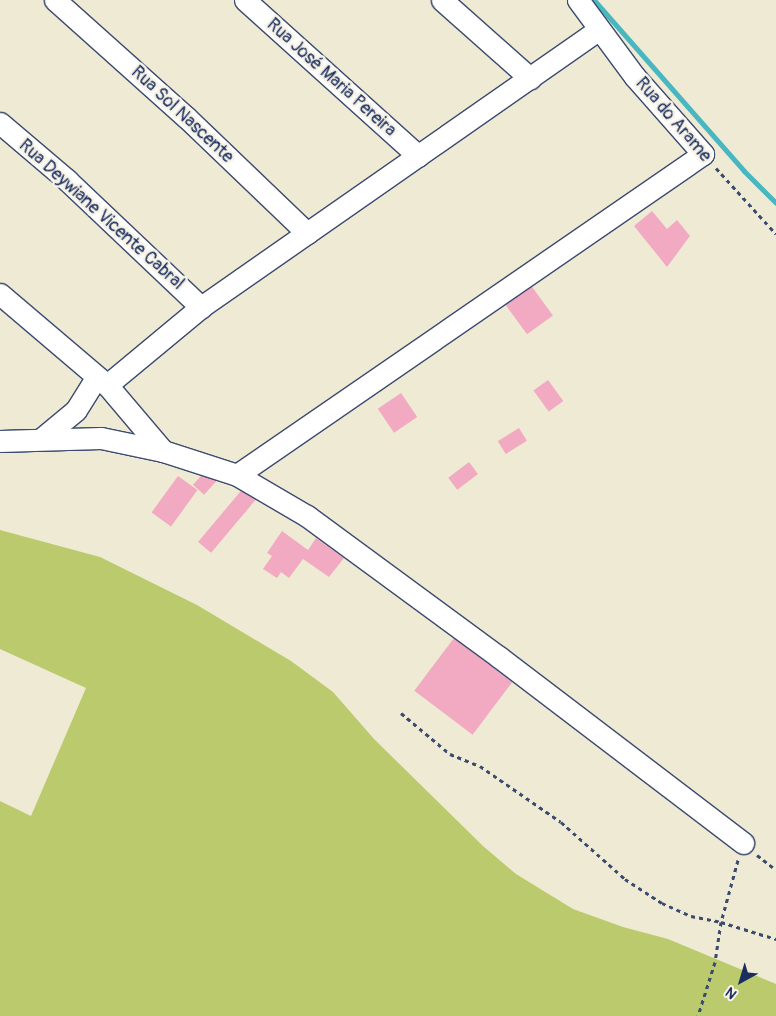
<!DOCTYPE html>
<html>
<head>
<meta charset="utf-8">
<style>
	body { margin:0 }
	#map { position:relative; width:776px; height:1016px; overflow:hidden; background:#efead4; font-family:Pangolin,sans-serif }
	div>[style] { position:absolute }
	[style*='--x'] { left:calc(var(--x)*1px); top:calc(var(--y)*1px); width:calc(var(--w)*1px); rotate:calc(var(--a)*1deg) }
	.green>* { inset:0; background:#bbca6c }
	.stream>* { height:5px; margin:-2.5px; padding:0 2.5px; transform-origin:2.5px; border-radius:2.5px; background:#49b7c1 }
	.building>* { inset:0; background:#f1aac2; transform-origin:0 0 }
	.path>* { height:3px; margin-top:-1.5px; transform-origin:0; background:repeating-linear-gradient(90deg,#3b4b70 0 4px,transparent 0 8px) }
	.roads { filter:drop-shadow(1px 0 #3b4b70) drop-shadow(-1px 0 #3b4b70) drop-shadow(0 1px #3b4b70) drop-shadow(0 -1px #3b4b70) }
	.minor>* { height:21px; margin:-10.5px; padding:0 10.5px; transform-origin:10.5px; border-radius:10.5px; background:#fff }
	span { translate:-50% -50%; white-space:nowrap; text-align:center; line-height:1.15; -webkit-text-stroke:5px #f7f3e8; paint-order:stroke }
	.street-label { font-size:18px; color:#1b2f5e }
	.north { position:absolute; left:716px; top:956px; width:50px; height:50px; -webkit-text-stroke:4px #f7f3e8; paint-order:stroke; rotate:219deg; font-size:14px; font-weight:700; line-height:20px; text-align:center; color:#1b2f5e }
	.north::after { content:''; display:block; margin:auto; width:18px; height:22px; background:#1b2f5e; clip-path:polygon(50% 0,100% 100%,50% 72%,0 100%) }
</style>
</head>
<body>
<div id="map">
	<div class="green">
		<i style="clip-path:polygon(0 530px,100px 557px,197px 605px,291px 661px,333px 692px,374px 739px,483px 846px,516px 874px,573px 909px,623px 927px,668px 939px,776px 984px,776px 1016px,0 1016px,0 801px,31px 816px,86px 688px,0 649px)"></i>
	</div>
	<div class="stream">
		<i style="--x:594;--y:0;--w:227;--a:48.7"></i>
		<i style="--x:744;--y:171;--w:45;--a:45"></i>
	</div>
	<div class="building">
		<i style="clip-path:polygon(652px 211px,667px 229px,677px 220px,690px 236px,667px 267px,634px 226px)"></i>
		<i style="left:530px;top:284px;width:39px;height:32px;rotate:54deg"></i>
		<i style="left:548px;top:380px;width:26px;height:18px;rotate:54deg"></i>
		<i style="left:401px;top:393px;width:29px;height:28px;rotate:56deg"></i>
		<i style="left:519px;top:428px;width:15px;height:25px;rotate:58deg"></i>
		<i style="left:469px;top:462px;width:15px;height:26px;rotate:53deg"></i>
		<i style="left:209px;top:467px;width:15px;height:24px;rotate:42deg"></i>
		<i style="left:178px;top:476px;width:24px;height:45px;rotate:36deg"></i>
		<i style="left:245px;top:486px;width:17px;height:73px;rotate:40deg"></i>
		<i style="clip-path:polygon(282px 531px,308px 550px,316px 538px,344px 558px,329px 577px,303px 559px,289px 578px,281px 572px,277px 578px,263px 569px,272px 556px,267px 553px)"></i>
		<i style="left:454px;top:638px;width:73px;height:66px;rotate:37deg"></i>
	</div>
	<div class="path">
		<i style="--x:716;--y:168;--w:89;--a:47.7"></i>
		<i style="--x:401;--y:713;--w:64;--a:39.9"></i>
		<i style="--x:450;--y:754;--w:32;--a:22"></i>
		<i style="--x:480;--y:766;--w:98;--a:34.7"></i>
		<i style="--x:561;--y:822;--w:86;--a:41.7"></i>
		<i style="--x:625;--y:879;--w:44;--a:33"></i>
		<i style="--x:662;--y:903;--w:32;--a:24"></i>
		<i style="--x:691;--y:916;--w:31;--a:11"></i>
		<i style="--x:721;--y:922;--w:40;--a:98.5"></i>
		<i style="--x:715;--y:962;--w:57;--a:107.5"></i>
		<i style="--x:757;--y:855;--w:24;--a:38"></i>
		<i style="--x:738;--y:860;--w:64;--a:105.3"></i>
		<i style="--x:721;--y:922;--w:58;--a:17.2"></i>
	</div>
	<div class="roads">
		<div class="minor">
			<i style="--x:55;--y:0;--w:176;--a:41.8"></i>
			<i style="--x:186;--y:117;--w:168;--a:43.8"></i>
			<i style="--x:245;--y:0;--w:233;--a:42"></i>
			<i style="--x:442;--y:0;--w:118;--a:41.6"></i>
			<i style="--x:0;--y:123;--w:88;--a:40.4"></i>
			<i style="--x:67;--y:180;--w:185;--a:43.5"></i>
			<i style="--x:0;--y:294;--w:140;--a:40.4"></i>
			<i style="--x:107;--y:385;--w:87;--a:49.7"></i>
			<i style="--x:163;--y:451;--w:78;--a:18"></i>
			<i style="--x:237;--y:475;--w:81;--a:30.4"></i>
			<i style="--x:307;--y:516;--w:238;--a:36.3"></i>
			<i style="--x:499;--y:657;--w:307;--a:37.3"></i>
			<i style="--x:107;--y:385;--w:122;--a:-39.7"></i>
			<i style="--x:201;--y:307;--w:485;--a:-34.9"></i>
			<i style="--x:41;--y:439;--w:45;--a:-39.6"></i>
			<i style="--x:76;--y:410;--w:39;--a:-58"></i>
			<i style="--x:0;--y:441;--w:101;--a:-1.7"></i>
			<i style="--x:101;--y:438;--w:63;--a:11.8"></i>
			<i style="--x:237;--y:475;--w:566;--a:-34.56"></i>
			<i style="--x:703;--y:154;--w:103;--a:-131.4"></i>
			<i style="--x:635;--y:77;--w:96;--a:-126.5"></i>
		</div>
	</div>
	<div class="street-label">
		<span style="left:331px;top:78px;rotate:42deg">Rua José Maria Pereira</span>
		<span style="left:182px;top:115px;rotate:43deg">Rua Sol Nascente</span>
		<span style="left:673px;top:120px;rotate:49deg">Rua do Arame</span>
		<span style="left:101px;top:215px;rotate:42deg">Rua Deywiane Vicente Cabral</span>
	</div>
	<div class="north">N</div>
</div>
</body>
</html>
